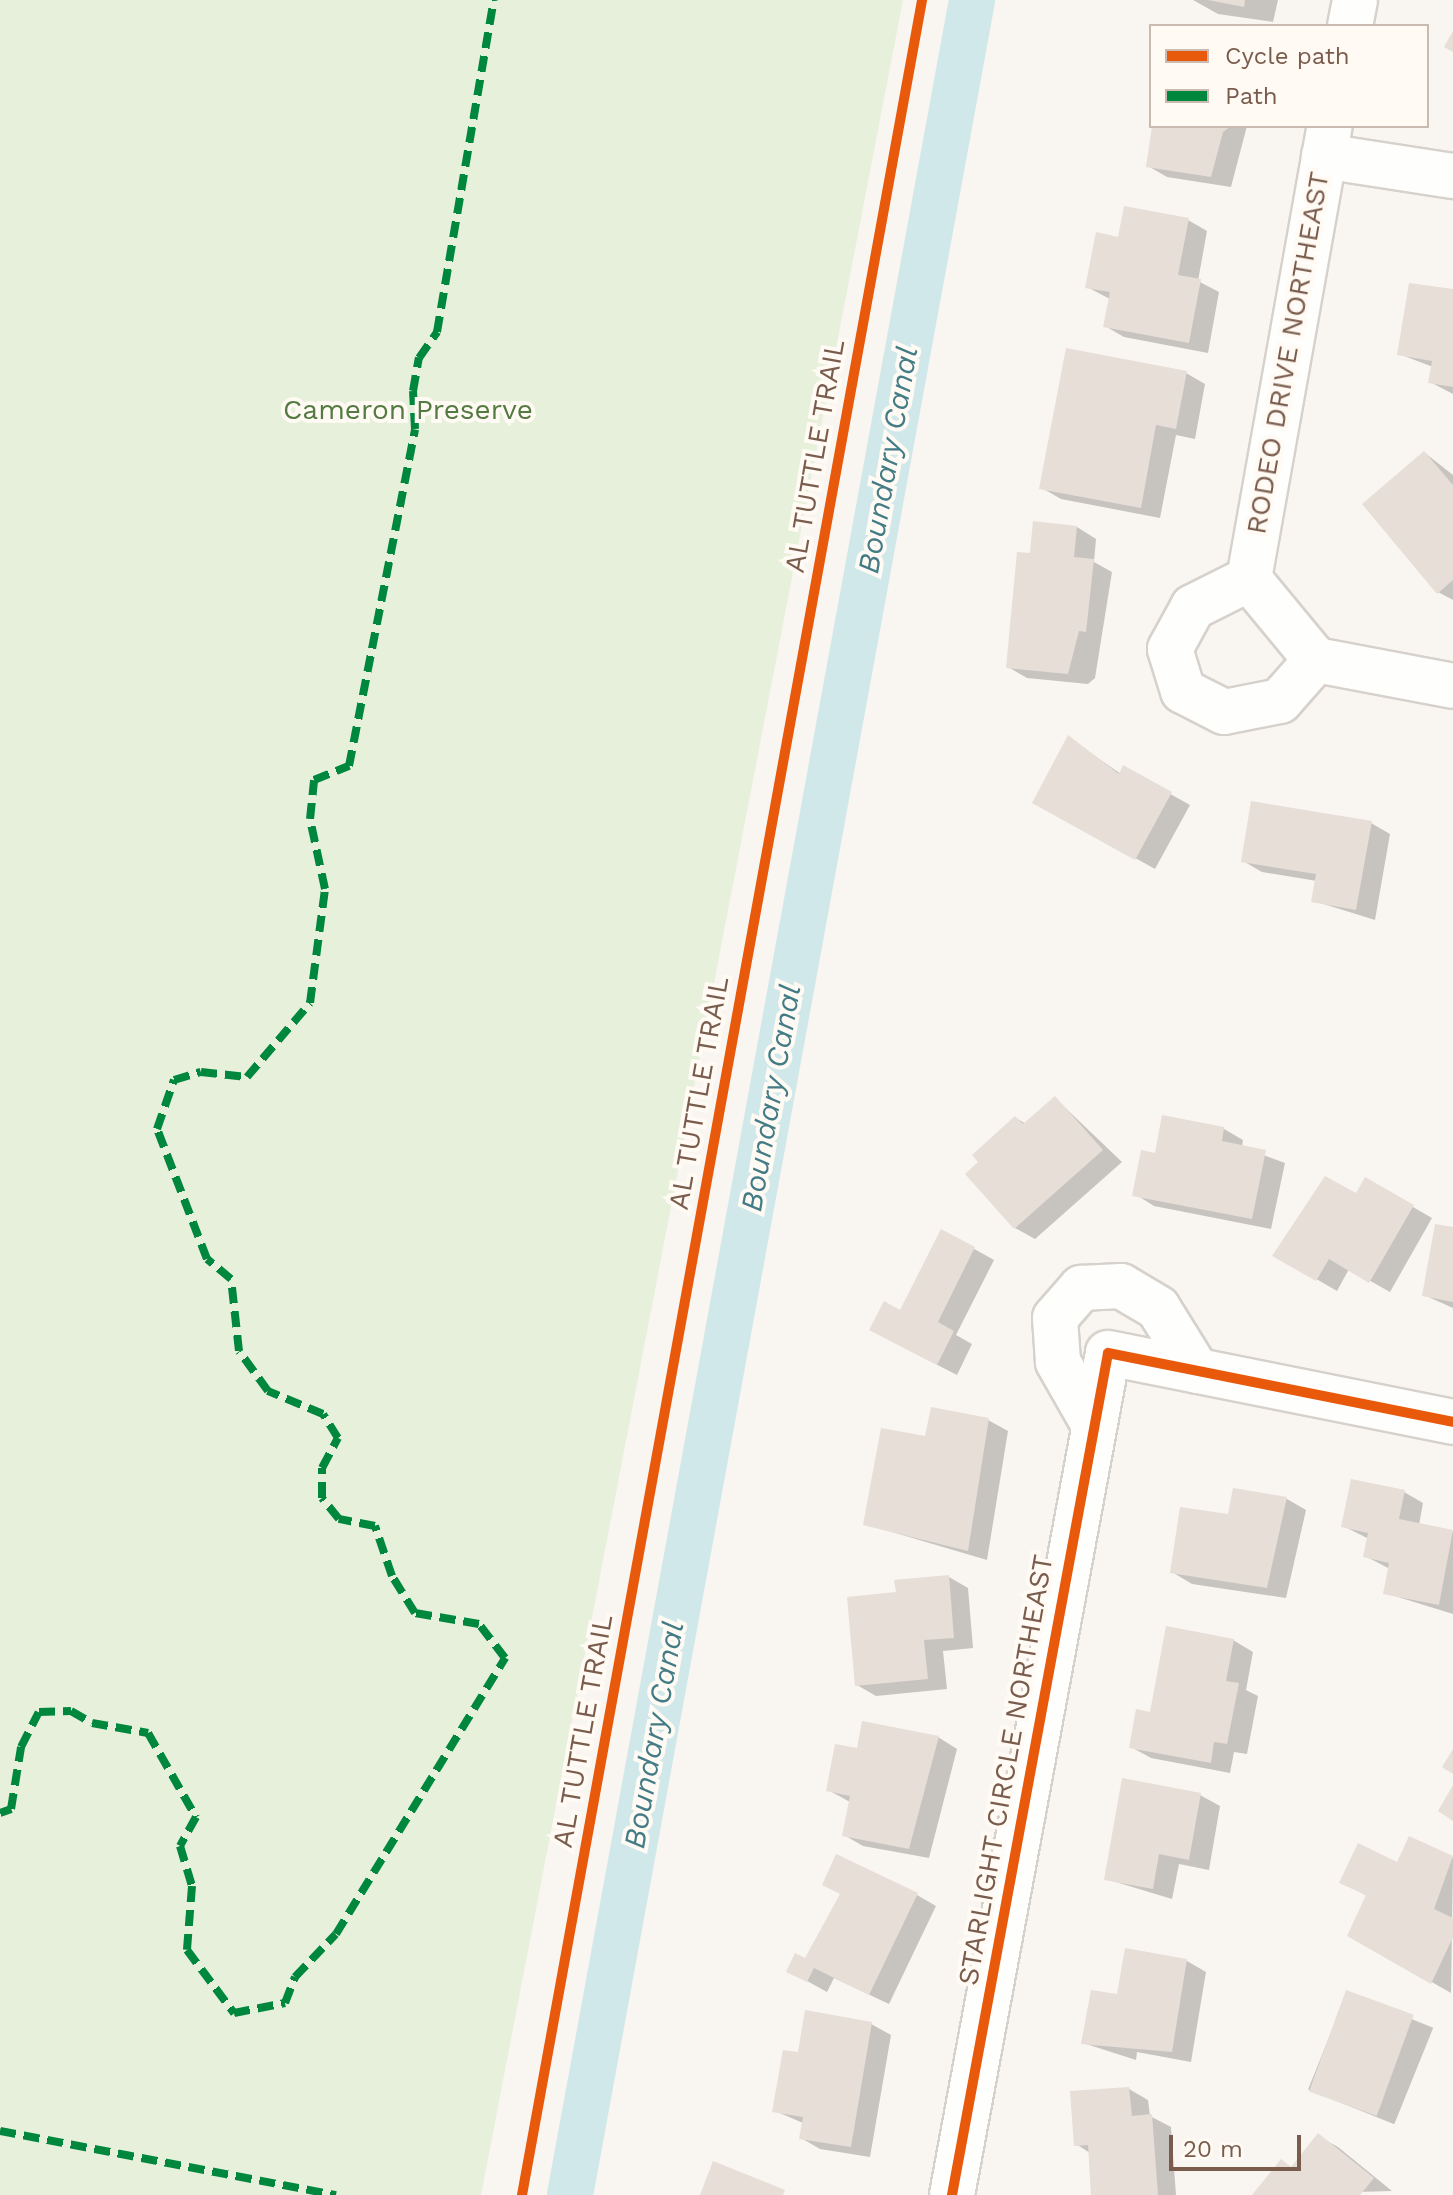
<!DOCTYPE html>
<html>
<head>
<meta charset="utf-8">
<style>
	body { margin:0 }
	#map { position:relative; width:1453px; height:2195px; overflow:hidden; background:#f9f5f0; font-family:"Work Sans",sans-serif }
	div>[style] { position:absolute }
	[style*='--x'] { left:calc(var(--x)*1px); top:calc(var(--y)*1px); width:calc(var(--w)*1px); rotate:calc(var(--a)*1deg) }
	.green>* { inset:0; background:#e7f0db }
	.shadow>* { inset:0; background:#0003; transform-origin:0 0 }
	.canal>* { height:46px; margin:-23px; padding:0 23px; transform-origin:23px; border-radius:23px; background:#d0e8ea }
	.building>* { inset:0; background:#e6ded7; transform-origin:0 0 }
	.roads { filter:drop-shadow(2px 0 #d7d1cb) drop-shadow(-2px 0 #d7d1cb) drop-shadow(0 2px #d7d1cb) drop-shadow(0 -2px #d7d1cb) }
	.street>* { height:44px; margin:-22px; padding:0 22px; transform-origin:22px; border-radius:22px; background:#fefefd }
	.quiet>* { height:8px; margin-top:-4px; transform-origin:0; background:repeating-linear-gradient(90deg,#00873e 0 16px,transparent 0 24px) }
	.cycleway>* { height:10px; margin:-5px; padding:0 5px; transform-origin:5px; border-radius:5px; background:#e8590c }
	span { translate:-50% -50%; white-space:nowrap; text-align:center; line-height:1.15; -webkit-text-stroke:8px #fffaf3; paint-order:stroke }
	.street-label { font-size:28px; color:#7a5c4d }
	.park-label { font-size:28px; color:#537a41 }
	.water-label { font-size:30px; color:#437c86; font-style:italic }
	.legend { position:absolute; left:1149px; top:24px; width:280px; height:104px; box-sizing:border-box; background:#fffaf3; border:2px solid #cabbb1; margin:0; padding:10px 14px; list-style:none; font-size:24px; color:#7a5c4d }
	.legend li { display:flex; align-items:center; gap:16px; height:40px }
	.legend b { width:40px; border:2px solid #cabbb1 }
	.scale { position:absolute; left:1169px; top:2135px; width:132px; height:36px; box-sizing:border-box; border:4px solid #7a5c4d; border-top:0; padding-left:10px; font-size:24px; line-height:28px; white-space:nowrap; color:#7a5c4d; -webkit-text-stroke:6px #fffaf3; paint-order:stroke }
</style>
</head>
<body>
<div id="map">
	<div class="green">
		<i style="clip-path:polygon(0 0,903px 0,481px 2195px,0 2195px)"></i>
	</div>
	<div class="shadow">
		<i style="clip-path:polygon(1193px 0,1278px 0,1273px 22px,1218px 14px)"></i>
		<i style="clip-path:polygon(1154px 126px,1247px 126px,1231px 187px,1167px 177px,1148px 166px)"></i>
		<i style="clip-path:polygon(1188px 220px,1207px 231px,1198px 281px,1219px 292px,1208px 353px,1124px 337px,1105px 326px,1110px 299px,1087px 287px,1119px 239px)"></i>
		<i style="clip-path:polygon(1453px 290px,1453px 394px,1430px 382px,1433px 367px,1399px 354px)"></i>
		<i style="clip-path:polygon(1186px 373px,1205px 384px,1195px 439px,1176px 435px,1160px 518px,1061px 499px,1042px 488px)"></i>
		<i style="clip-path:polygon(1425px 453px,1453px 475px,1453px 600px,1438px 592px)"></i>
		<i style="clip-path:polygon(1077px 527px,1096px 539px,1094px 562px,1112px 572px,1095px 678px,1088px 684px,1027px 678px,1008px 667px,1032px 555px)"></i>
		<i style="clip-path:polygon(1069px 738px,1121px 774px,1124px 768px,1190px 805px,1155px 869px,1035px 802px)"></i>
		<i style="clip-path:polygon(1371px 823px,1390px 834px,1375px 920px,1314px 901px,1317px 881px,1262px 872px,1243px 861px)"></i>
		<i style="clip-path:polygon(1055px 1098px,1122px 1162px,1035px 1239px,1015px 1228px,1016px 1118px,1026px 1124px)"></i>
		<i style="clip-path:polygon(1224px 1129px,1243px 1140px,1242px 1147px,1285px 1163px,1271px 1229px,1154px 1206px,1135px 1194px,1156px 1156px)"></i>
		<i style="clip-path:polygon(1366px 1180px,1432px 1218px,1390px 1292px,1349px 1269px,1337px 1291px,1275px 1255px,1356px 1196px)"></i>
		<i style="clip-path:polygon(1453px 1229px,1453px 1308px,1424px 1295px)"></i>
		<i style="clip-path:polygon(942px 1231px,994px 1260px,956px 1335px,972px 1344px,957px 1375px,891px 1341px)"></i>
		<i style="clip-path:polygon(988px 1420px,1008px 1431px,987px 1560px,865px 1524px,926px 1439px)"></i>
		<i style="clip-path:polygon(1404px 1492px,1423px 1503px,1419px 1525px,1453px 1532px,1453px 1614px,1385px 1593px,1390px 1569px,1365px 1556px,1369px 1539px,1343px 1526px)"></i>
		<i style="clip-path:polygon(1287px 1499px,1306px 1510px,1286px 1598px,1192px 1584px,1172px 1572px,1230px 1516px)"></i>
		<i style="clip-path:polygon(949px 1577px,968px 1588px,973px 1648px,943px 1651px,947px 1689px,876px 1696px,857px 1685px,898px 1594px)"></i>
		<i style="clip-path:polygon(1233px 1640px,1253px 1652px,1246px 1690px,1258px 1696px,1247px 1754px,1234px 1752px,1230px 1773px,1151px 1758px,1131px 1747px,1152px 1714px)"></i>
		<i style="clip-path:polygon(938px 1737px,957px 1749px,929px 1858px,863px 1846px,844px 1835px,850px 1802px,828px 1790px,859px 1750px)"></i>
		<i style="clip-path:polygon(1200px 1795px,1220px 1806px,1209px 1870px,1179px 1864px,1172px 1899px,1106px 1879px)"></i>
		<i style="clip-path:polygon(1410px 1838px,1453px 1858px,1451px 1993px,1349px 1935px,1367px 1896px,1342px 1882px,1398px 1864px)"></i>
		<i style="clip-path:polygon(917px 1895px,936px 1906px,889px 2004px,834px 1978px,827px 1992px,789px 1971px)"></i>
		<i style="clip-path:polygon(1187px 1961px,1206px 1972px,1191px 2062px,1137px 2052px,1136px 2060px,1083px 2043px,1118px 1997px)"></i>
		<i style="left:1347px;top:1993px;width:93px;height:104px;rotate:22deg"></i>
		<i style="clip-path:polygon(871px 2024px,891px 2035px,870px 2157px,820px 2149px,801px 2138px,803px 2123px,775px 2111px,800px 2055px)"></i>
		<i style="clip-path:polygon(1129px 2089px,1148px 2100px,1150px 2116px,1171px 2127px,1176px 2195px,1093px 2195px,1090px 2153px,1076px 2144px)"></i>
		<i style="clip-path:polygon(1318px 2136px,1338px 2147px,1392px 2191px,1255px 2195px,1292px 2168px)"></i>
	</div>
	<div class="canal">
		<i style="--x:570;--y:2195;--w:2232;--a:-79.62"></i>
	</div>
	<div class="building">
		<i style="clip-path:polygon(1208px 0,1245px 0,1244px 7px)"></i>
		<i style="clip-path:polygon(1453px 31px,1453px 52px,1444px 47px)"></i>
		<i style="clip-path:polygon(1152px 126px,1231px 126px,1223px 132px,1211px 177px,1146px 167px)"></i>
		<i style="clip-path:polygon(1124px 206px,1189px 218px,1178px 275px,1201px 279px,1189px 343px,1103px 327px,1110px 292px,1085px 288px,1096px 232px,1118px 237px)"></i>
		<i style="clip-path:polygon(1409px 283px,1453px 289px,1453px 387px,1428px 383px,1432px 361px,1397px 355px)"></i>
		<i style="clip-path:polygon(1066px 348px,1187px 371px,1176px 429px,1156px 425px,1141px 508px,1039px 489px)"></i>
		<i style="clip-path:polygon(1424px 451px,1453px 485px,1453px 580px,1437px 594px,1362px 504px)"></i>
		<i style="clip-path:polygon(1033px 521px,1077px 526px,1074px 557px,1094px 559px,1086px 632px,1079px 631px,1068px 674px,1006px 668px,1017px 552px,1030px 553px)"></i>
		<i style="clip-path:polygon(1068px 735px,1119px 774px,1123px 765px,1172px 792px,1135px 860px,1032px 803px)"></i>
		<i style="clip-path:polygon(1251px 801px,1372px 821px,1356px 910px,1311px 902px,1316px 874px,1241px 862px)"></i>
		<i style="clip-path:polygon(1055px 1096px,1103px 1150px,1014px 1229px,965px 1174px,978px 1162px,972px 1155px,1015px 1116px,1023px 1124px)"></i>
		<i style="clip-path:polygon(1162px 1115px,1224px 1127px,1222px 1141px,1266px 1150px,1252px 1219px,1132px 1196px,1141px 1150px,1155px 1153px)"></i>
		<i style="clip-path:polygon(1325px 1176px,1356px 1193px,1365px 1177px,1414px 1205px,1369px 1283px,1329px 1259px,1316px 1281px,1272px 1256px)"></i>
		<i style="clip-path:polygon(1435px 1224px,1453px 1227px,1453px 1302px,1422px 1296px)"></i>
		<i style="clip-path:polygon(941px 1229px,975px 1247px,938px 1322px,954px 1331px,937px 1365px,869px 1330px,884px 1301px,900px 1310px)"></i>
		<i style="clip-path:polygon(931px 1407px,989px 1418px,968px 1551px,863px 1525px,881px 1428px,925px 1436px)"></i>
		<i style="clip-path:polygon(1351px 1479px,1405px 1490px,1399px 1519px,1453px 1530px,1439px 1605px,1383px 1594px,1389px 1563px,1363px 1557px,1368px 1533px,1341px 1527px)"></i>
		<i style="clip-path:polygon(1233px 1488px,1287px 1497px,1267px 1588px,1170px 1573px,1180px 1507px,1228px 1514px)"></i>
		<i style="clip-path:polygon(949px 1575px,954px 1638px,924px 1640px,928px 1679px,855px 1686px,847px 1597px,896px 1592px,894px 1580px)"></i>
		<i style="clip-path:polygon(1166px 1626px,1234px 1639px,1226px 1681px,1239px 1683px,1227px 1744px,1214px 1742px,1211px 1763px,1129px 1748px,1136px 1709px,1150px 1712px)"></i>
		<i style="clip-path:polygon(862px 1721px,939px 1736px,909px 1849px,842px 1836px,850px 1796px,826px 1791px,835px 1744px,857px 1748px)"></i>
		<i style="clip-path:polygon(1453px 1749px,1453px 1774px,1442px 1767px)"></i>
		<i style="clip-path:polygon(1122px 1778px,1201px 1793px,1189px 1860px,1159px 1854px,1153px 1889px,1104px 1880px)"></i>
		<i style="clip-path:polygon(1453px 1785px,1453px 1821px,1438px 1811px)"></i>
		<i style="clip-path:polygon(1409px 1836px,1453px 1856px,1434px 1909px,1453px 1918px,1453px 1937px,1431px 1984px,1347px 1936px,1366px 1895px,1339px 1883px,1358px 1843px,1397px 1862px)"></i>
		<i style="clip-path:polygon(836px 1854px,918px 1893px,869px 1995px,814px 1968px,807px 1982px,786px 1972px,795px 1953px,805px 1958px,840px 1894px,822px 1885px)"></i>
		<i style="clip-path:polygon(1125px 1948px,1187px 1959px,1172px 2052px,1081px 2044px,1091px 1990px,1117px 1994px)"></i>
		<i style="left:1346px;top:1990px;width:72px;height:108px;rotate:20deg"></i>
		<i style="clip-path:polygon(805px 2010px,872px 2022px,851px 2147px,799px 2139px,803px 2117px,772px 2112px,783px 2050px,798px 2052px)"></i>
		<i style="clip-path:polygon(1129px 2087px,1132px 2116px,1152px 2114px,1158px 2195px,1091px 2195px,1088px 2145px,1074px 2146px,1070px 2091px)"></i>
		<i style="clip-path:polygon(1318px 2133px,1374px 2178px,1360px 2195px,1252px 2195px,1281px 2159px,1291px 2167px)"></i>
		<i style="clip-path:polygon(713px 2161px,785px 2190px,783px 2195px,700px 2195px)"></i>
	</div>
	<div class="roads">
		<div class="street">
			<i style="--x:1350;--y:26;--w:26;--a:-79"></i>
			<i style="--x:1324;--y:156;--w:131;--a:8.8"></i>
			<i style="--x:1249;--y:579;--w:460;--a:-79.9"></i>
			<i style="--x:1249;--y:579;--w:63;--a:153.4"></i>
			<i style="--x:1193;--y:607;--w:48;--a:118.7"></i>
			<i style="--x:1170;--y:649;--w:44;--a:72.8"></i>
			<i style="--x:1183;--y:691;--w:46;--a:27.1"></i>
			<i style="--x:1224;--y:712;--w:57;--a:-11.1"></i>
			<i style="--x:1280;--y:701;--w:55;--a:-48.7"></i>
			<i style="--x:1249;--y:579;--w:105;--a:50.4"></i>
			<i style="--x:1316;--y:660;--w:139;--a:10.7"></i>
			<i style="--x:1094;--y:1425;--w:73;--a:-119.7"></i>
			<i style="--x:1058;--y:1362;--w:44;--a:-93.9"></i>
			<i style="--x:1055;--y:1318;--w:40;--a:-49"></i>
			<i style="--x:1081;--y:1288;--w:40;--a:-2.9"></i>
			<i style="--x:1121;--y:1286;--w:43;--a:30.7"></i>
			<i style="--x:1158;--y:1308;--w:74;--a:58.2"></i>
			<i style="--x:952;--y:2195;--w:856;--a:-79.5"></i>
			<i style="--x:1108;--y:1353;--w:352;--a:11.3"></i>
		</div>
	</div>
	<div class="quiet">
		<i style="--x:0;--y:1813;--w:12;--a:-20"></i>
		<i style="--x:11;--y:1809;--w:63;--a:-80.8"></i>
		<i style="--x:21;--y:1747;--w:39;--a:-63"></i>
		<i style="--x:39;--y:1712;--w:32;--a:-2"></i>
		<i style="--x:71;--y:1711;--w:24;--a:30"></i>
		<i style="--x:92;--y:1723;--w:57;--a:10.1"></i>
		<i style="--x:148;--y:1733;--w:97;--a:60.3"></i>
		<i style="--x:196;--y:1817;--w:33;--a:119"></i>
		<i style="--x:180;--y:1846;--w:42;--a:73.3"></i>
		<i style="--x:192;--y:1886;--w:64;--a:94.5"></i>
		<i style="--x:187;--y:1950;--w:79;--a:53.3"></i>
		<i style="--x:234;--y:2013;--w:52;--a:-11.1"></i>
		<i style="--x:285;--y:2003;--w:28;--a:-69"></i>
		<i style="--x:295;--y:1977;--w:59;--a:-46.4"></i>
		<i style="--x:336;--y:1934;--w:324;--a:-58.5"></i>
		<i style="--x:505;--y:1658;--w:43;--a:-127.4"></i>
		<i style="--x:479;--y:1624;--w:65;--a:-170.2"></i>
		<i style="--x:415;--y:1613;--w:44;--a:-121.9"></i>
		<i style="--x:392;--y:1576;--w:53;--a:-108.8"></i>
		<i style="--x:375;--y:1526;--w:37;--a:-169"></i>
		<i style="--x:339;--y:1519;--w:27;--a:-129"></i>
		<i style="--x:322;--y:1498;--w:30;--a:-90"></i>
		<i style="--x:322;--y:1468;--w:34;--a:-62"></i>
		<i style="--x:338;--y:1438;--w:28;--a:-122"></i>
		<i style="--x:323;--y:1414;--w:60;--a:-157.3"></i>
		<i style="--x:268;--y:1391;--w:49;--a:-125.9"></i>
		<i style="--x:239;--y:1351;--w:72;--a:-96.3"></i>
		<i style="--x:231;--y:1279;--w:31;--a:-140"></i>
		<i style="--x:207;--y:1259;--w:139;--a:-111"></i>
		<i style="--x:157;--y:1129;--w:52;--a:-70.9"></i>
		<i style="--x:174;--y:1080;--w:28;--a:-17"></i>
		<i style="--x:201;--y:1072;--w:46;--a:6.2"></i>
		<i style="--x:247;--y:1077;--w:97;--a:-49.6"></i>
		<i style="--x:310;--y:1003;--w:115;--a:-82.5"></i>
		<i style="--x:325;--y:889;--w:72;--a:-102.1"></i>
		<i style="--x:310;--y:819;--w:39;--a:-84"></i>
		<i style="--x:314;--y:780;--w:38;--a:-22"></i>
		<i style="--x:349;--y:766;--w:343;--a:-78.9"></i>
		<i style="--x:415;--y:429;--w:38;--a:-93"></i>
		<i style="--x:413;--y:391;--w:34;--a:-80"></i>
		<i style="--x:419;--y:358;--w:32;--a:-55"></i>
		<i style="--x:437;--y:332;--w:337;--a:-80.3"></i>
		<i style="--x:0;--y:2131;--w:342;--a:10.8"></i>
	</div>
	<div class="cycleway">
		<i style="--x:522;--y:2195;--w:2231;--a:-79.67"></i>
		<i style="--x:952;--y:2195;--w:856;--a:-79.5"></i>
		<i style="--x:1108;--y:1353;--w:352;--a:11.3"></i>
	</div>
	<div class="street-label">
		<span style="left:1288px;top:353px;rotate:-80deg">RODEO DRIVE NORTHEAST</span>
		<span style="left:815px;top:456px;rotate:-80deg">AL TUTTLE TRAIL</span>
		<span style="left:699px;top:1093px;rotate:-80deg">AL TUTTLE TRAIL</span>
		<span style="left:583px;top:1731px;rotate:-80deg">AL TUTTLE TRAIL</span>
		<span style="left:1006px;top:1770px;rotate:-80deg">STARLIGHT CIRCLE NORTHEAST</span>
	</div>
	<div class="park-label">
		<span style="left:408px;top:410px">Cameron Preserve</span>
	</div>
	<div class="water-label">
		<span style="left:888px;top:460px;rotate:-80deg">Boundary Canal</span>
		<span style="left:771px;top:1098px;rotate:-80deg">Boundary Canal</span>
		<span style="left:654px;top:1735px;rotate:-80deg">Boundary Canal</span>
	</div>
	<ul class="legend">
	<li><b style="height:10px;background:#e8590c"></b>Cycle path</li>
	<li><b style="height:10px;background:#00873e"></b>Path</li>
	</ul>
	<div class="scale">20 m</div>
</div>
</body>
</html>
